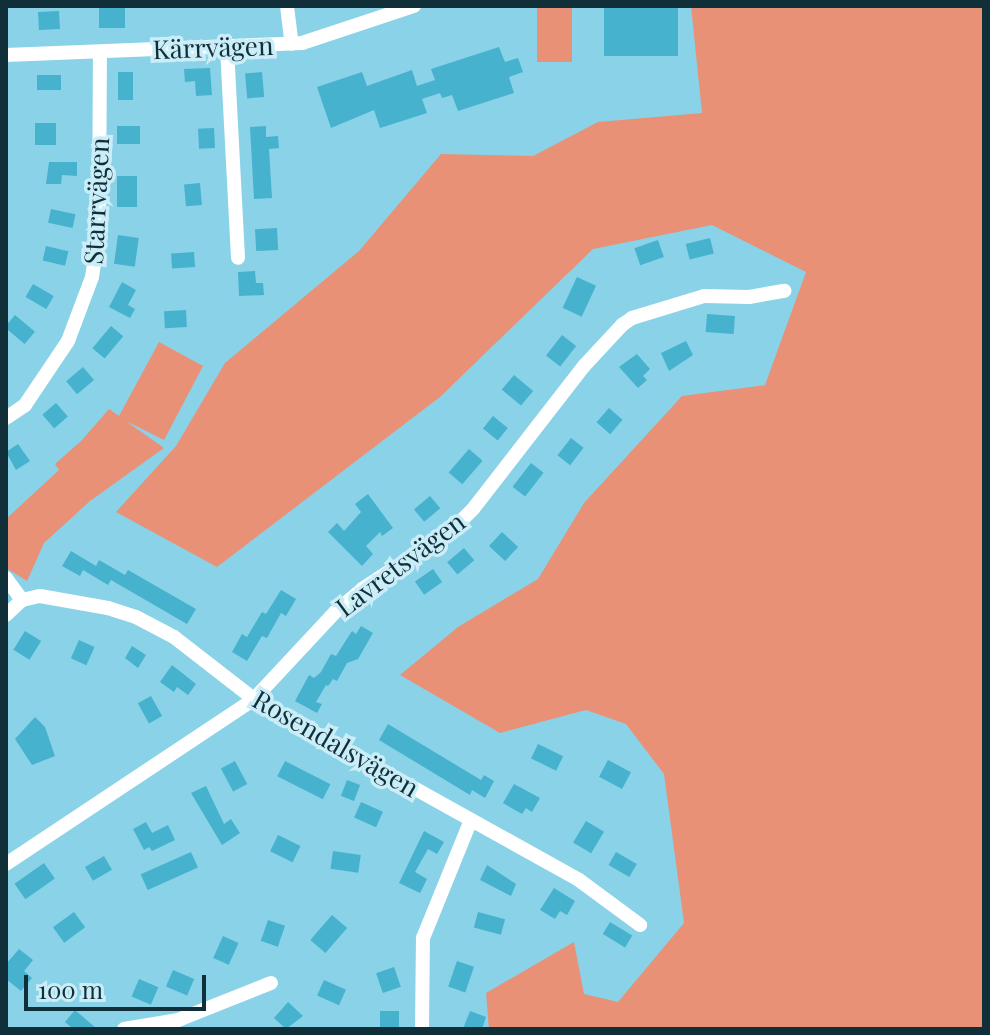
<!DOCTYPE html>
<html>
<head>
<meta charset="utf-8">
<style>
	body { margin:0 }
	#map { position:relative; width:990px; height:1035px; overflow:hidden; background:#89d2e8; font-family:"Playfair Display",serif }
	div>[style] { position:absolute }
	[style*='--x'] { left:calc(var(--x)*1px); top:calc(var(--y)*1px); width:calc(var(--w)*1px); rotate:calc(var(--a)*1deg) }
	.green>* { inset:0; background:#e99176; transform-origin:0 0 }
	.building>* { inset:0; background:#46b2ce; transform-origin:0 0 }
	.street>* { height:14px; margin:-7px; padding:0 7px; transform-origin:7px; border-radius:7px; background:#fff }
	span { translate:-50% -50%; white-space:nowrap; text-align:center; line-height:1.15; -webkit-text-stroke:7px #caedf8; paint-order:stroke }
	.street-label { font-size:26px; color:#102f38 }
	.frame { position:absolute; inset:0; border:8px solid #102f38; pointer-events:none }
	.scale { position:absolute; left:24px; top:975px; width:182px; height:36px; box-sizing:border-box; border:4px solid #102f38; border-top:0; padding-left:10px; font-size:24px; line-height:28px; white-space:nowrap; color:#102f38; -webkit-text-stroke:6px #caedf8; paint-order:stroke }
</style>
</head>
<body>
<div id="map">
	<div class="green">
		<i style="left:537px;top:6px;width:35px;height:56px"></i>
		<i style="clip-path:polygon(691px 6px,984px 6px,984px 1029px,489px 1029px,486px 993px,574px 942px,584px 994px,618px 1002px,684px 923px,664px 774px,626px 724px,586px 710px,500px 733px,400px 675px,458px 627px,538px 579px,584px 503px,682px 396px,765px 385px,806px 272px,712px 225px,593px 249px,440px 397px,217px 567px,116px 512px,176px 446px,225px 363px,359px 251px,441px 154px,533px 156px,598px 122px,702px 113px)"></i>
		<i style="clip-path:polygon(159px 342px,203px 366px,164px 440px,126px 421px,164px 448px,90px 501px,44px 543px,27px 581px,6px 568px,6px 519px,59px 470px,55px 464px,82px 440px,109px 409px,119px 416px)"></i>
	</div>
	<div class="building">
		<i style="left:604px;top:6px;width:74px;height:50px"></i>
		<i style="left:99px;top:8px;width:26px;height:20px"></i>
		<i style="left:59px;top:11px;width:18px;height:21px;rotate:87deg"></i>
		<i style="clip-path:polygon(499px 47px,505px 62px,518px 58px,523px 72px,509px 77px,514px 93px,458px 111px,452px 95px,442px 98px,440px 93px,422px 99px,427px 113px,380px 128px,374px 110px,331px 128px,317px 87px,362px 72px,367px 86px,412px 70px,417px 86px,435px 80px,431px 69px)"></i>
		<i style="clip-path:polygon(210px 68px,212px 95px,196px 96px,195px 81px,185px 82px,184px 69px)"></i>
		<i style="left:118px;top:72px;width:15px;height:28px"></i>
		<i style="left:262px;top:72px;width:25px;height:17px;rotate:85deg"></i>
		<i style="left:61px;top:75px;width:15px;height:24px;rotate:90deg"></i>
		<i style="left:35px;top:123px;width:21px;height:22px"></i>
		<i style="left:117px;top:126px;width:23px;height:18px"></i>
		<i style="clip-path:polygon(266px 126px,266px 137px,278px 136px,279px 148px,269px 149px,272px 198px,254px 199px,250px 127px)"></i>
		<i style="left:214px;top:128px;width:20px;height:16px;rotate:87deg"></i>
		<i style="clip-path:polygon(49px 162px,77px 162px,77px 176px,62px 175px,61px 184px,46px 184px)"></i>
		<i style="left:117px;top:176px;width:20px;height:31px"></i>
		<i style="left:200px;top:183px;width:22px;height:16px;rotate:85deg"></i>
		<i style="left:51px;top:209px;width:25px;height:14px;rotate:12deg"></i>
		<i style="left:277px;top:228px;width:22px;height:22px;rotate:87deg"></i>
		<i style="left:118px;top:235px;width:21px;height:29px;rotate:8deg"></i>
		<i style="left:710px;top:238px;width:16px;height:25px;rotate:76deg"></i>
		<i style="left:658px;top:240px;width:18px;height:25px;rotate:71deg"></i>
		<i style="left:46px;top:246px;width:23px;height:15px;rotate:13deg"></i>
		<i style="left:194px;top:252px;width:15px;height:23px;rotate:86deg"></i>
		<i style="clip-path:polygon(255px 271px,256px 283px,263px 283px,264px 295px,239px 296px,238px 272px)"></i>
		<i style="left:577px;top:277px;width:21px;height:34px;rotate:25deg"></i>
		<i style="clip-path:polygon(122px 282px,136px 290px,128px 305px,135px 309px,130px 318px,109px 307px)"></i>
		<i style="left:33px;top:284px;width:24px;height:15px;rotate:30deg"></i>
		<i style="left:186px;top:310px;width:17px;height:22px;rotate:87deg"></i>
		<i style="left:707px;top:314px;width:28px;height:18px;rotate:4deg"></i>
		<i style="left:15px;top:315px;width:26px;height:16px;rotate:40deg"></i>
		<i style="left:111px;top:326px;width:16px;height:29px;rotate:40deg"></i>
		<i style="left:562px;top:335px;width:18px;height:26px;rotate:38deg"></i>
		<i style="clip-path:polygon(686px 341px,693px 355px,669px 371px,661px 353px)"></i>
		<i style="clip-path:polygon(637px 354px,650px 369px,643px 376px,647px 380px,638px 388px,619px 367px)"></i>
		<i style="left:83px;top:367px;width:17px;height:22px;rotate:50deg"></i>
		<i style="left:514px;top:375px;width:25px;height:19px;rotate:40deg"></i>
		<i style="left:56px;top:403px;width:18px;height:18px;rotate:49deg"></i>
		<i style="left:609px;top:408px;width:18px;height:19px;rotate:41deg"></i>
		<i style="left:493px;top:416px;width:19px;height:16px;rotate:39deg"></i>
		<i style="left:571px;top:438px;width:16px;height:22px;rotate:38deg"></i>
		<i style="clip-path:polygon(18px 444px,30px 461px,16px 470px,6px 452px)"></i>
		<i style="left:469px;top:449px;width:18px;height:31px;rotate:41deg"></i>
		<i style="left:531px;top:463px;width:16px;height:30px;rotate:38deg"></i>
		<i style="clip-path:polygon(368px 494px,393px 528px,382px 536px,380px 532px,366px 546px,373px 554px,362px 566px,328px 532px,337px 523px,344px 531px,361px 512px,355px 504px)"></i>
		<i style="left:430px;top:496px;width:16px;height:21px;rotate:50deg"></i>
		<i style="left:502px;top:532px;width:22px;height:19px;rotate:43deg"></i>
		<i style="left:464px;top:548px;width:16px;height:22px;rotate:50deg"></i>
		<i style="clip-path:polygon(71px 551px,96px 566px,99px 560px,125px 575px,128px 570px,196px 609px,187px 624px,111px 580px,108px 585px,83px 570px,80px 576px,62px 566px)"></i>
		<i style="left:433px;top:569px;width:16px;height:22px;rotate:55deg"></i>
		<i style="clip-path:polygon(281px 590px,296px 599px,286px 616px,281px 613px,267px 638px,262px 636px,247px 661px,232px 652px,242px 634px,247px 637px,262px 612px,266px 614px)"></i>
		<i style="clip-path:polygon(361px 626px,373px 633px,358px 659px,347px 663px,337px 681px,333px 679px,328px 686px,326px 685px,316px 702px,322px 704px,317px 713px,295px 701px,309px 675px,314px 678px,321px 672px,331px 654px,336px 656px,352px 631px,356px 634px)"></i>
		<i style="left:25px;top:631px;width:19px;height:22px;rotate:32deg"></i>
		<i style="left:79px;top:640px;width:17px;height:20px;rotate:24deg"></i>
		<i style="clip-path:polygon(132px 646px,146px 655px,138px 668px,125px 658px)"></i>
		<i style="clip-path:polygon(172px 665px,196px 684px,188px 695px,177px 687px,174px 692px,160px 682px)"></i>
		<i style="left:151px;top:696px;width:23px;height:15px;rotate:61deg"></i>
		<i style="clip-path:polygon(35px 717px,45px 727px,55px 756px,32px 765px,15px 739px)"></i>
		<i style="clip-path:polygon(388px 724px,481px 780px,484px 775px,494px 781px,485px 798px,472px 790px,470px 795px,379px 740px)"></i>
		<i style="left:538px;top:744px;width:28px;height:16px;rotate:26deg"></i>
		<i style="left:608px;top:760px;width:26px;height:19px;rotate:28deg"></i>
		<i style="left:235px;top:761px;width:26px;height:16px;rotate:62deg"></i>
		<i style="left:285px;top:761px;width:51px;height:17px;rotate:27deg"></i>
		<i style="left:347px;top:780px;width:14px;height:17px;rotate:21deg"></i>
		<i style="clip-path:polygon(514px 784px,540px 798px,532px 812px,526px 808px,522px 814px,503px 803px)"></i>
		<i style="clip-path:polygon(206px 786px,224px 824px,231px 819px,240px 833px,222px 845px,191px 793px)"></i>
		<i style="left:361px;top:802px;width:24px;height:17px;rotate:24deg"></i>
		<i style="left:586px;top:821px;width:21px;height:25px;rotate:31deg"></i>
		<i style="clip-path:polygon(146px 822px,152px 833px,168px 825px,175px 840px,152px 851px,149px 847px,144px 850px,133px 829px)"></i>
		<i style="clip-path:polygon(424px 831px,444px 842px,437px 854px,428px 849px,415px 872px,427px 879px,420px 893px,399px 883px)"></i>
		<i style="left:278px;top:835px;width:25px;height:18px;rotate:26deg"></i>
		<i style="left:333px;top:851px;width:28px;height:18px;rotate:8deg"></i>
		<i style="left:191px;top:852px;width:17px;height:55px;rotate:66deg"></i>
		<i style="left:616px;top:852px;width:24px;height:15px;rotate:30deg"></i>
		<i style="left:104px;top:856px;width:16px;height:22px;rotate:60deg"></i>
		<i style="left:44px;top:863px;width:19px;height:36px;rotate:55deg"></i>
		<i style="clip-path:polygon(487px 865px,516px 884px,511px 896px,480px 880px)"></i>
		<i style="clip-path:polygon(554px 888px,575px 901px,567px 915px,560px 911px,555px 919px,540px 910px)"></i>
		<i style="left:74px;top:912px;width:19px;height:26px;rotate:54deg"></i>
		<i style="left:478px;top:912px;width:28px;height:16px;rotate:15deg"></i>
		<i style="left:332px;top:915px;width:20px;height:33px;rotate:41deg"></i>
		<i style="left:268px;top:920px;width:18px;height:22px;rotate:19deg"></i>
		<i style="left:610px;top:922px;width:26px;height:14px;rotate:31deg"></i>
		<i style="left:223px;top:936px;width:17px;height:24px;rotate:24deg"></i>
		<i style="clip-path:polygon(19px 949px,33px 960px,24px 971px,32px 978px,21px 991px,6px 979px,6px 964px)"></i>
		<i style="left:457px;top:961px;width:18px;height:27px;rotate:19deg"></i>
		<i style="left:394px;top:967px;width:21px;height:19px;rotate:71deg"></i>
		<i style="left:173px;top:970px;width:23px;height:18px;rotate:23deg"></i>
		<i style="left:139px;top:979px;width:21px;height:19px;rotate:23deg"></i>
		<i style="left:324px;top:980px;width:24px;height:17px;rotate:24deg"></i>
		<i style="clip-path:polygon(288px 1002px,303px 1016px,286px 1029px,274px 1018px)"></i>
		<i style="clip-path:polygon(75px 1010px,97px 1029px,73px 1029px,65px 1022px)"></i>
		<i style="left:380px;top:1011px;width:19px;height:18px"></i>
		<i style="clip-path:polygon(470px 1011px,486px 1017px,482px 1029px,463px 1029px)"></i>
	</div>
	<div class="street">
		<i style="--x:287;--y:6;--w:38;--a:83"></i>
		<i style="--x:227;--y:48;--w:210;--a:87"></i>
		<i style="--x:6;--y:55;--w:296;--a:-2.3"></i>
		<i style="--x:302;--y:43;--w:118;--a:-18.3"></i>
		<i style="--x:6;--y:418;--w:23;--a:-34"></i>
		<i style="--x:25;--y:405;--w:77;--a:-56.1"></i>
		<i style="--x:68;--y:341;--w:68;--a:-69.4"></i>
		<i style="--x:92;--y:277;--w:47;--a:-81.3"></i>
		<i style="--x:99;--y:231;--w:179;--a:-89.7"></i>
		<i style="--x:6;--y:578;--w:27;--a:54"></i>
		<i style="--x:6;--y:615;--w:22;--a:-43"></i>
		<i style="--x:22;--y:600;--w:18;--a:-13"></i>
		<i style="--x:40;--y:596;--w:69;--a:10"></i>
		<i style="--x:108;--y:608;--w:29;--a:18"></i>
		<i style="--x:136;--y:617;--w:43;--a:27.8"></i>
		<i style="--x:174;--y:637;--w:101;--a:37.8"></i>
		<i style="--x:254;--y:699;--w:372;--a:29.1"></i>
		<i style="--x:579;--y:880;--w:76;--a:36.4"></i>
		<i style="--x:6;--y:864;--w:298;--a:-33.6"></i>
		<i style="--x:254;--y:699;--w:119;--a:-47"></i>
		<i style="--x:335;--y:612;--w:35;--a:-40"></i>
		<i style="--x:362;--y:589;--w:106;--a:-33.1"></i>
		<i style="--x:451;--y:531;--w:31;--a:-45"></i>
		<i style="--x:473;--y:509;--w:181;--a:-52.2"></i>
		<i style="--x:584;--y:366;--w:56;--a:-47.2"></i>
		<i style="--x:622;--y:325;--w:12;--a:-35"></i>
		<i style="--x:632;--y:318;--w:75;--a:-17"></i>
		<i style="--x:704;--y:296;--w:45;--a:1.3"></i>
		<i style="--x:749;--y:297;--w:36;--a:-10"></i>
		<i style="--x:124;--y:1029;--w:55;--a:-9.5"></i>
		<i style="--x:178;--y:1020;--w:100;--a:-21.7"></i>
		<i style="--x:422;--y:1029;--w:91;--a:-89.4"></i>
		<i style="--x:423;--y:938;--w:127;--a:-67.9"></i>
	</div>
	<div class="street-label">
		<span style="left:213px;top:47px;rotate:-2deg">Kärrvägen</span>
		<span style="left:96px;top:201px;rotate:-87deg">Starrvägen</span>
		<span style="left:400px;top:564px;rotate:-37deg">Lavretsvägen</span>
		<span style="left:336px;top:743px;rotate:30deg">Rosendalsvägen</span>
	</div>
	<div class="frame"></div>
	<div class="scale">100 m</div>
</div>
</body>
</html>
